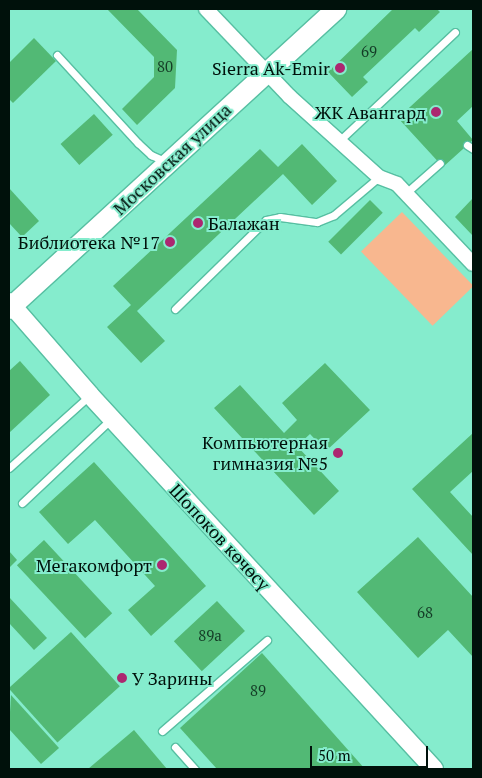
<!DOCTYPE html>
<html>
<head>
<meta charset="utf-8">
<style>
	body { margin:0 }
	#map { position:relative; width:482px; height:778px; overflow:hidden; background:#85eccd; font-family:"PT Serif",serif }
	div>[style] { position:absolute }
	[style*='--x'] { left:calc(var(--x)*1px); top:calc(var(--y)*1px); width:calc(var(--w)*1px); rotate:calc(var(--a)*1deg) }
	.green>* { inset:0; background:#f8b78f; transform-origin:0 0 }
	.building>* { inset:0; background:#52b975; transform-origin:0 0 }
	.roads { filter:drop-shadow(1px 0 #57bfa2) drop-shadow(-1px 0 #57bfa2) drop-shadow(0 1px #57bfa2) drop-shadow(0 -1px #57bfa2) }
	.service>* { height:7px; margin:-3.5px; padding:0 3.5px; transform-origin:3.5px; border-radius:3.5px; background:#fff }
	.minor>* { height:14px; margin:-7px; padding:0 7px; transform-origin:7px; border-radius:7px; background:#fff }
	.tertiary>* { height:18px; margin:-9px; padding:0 9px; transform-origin:9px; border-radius:9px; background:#fff }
	.secondary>* { height:20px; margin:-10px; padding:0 10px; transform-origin:10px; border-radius:10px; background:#fff }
	.dots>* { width:14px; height:14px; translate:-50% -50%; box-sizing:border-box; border:2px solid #85eccd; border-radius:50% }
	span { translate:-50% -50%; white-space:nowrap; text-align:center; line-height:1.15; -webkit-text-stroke:4px #85eccd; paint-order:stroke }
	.number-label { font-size:15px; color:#143b26 }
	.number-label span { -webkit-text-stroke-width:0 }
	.poi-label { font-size:18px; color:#00110b }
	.right { translate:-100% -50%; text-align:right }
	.left { translate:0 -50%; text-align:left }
	.street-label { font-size:18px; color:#00110b }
	.frame { position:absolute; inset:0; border:10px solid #00110b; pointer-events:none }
	.scale { position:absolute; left:310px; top:746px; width:118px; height:22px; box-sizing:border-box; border:2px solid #00110b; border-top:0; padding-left:6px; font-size:15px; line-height:18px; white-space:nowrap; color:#00110b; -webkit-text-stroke:4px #85eccd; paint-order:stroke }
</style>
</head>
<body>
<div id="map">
	<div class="green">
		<i style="left:402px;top:212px;width:103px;height:57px;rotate:46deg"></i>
	</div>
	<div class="building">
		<i style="clip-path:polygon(107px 9px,137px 9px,177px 50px,175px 88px,137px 125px,122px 109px,154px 77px,154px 57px)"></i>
		<i style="clip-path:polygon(393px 9px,437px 9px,440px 12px,419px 32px,415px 28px,363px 77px,368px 82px,352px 97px,328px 72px)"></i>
		<i style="clip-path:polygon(34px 38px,56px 61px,13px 103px,9px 99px,9px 63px)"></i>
		<i style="clip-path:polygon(473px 49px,473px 106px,457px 121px,473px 140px,443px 167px,398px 118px)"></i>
		<i style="left:94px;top:114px;width:28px;height:45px;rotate:48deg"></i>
		<i style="clip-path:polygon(302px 144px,337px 181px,312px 205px,283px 174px,137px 311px,165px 341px,141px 363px,107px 327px,131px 305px,113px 286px,260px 149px,278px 167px)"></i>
		<i style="clip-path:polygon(9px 188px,39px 221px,22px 237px,9px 223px)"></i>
		<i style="clip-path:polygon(473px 198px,473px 236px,455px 217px)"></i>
		<i style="left:370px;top:200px;width:18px;height:59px;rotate:45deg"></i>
		<i style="clip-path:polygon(20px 361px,50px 395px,9px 433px,9px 371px)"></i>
		<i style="clip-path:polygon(325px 363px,370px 410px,326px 451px,310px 434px,297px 446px,339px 491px,314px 515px,214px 408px,240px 385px,284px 433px,297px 420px,282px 403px)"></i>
		<i style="clip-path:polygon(473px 433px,473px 471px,450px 492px,473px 517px,473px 555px,412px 489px)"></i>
		<i style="clip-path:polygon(94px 462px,206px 586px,151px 636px,128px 610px,155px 586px,95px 520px,68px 544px,39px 512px)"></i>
		<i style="clip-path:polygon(418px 537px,473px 597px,473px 657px,448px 630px,418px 658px,357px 592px)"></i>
		<i style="left:44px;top:540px;width:100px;height:37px;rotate:47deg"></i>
		<i style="clip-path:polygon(9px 551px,17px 560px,9px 568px)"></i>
		<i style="clip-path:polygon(9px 597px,47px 638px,34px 650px,9px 623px)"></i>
		<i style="left:217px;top:601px;width:41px;height:59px;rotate:47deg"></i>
		<i style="left:71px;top:632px;width:73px;height:84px;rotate:48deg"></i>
		<i style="clip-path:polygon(262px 653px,365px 769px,217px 769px,180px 728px)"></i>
		<i style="clip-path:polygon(11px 695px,59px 748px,41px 764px,9px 729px)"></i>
		<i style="clip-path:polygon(134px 730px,167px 769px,88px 769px)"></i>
	</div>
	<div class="roads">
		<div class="service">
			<i style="--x:57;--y:55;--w:120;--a:47.4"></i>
			<i style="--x:138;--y:143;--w:18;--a:43"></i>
			<i style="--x:151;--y:155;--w:17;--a:24"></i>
			<i style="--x:339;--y:141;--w:159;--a:-43.2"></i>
			<i style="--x:467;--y:145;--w:7;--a:34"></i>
			<i style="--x:406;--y:193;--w:45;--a:-41.4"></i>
			<i style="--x:175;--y:309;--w:127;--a:-44.4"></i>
			<i style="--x:266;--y:220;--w:14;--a:-12"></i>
			<i style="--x:280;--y:217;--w:37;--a:8"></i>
			<i style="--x:317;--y:222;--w:18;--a:-22"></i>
			<i style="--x:334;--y:215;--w:59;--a:-40.2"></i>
			<i style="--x:9;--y:468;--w:108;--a:-42"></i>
			<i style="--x:22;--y:503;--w:122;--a:-43.3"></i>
			<i style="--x:162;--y:731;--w:139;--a:-40.9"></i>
			<i style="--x:175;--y:747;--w:30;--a:48"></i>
		</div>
		<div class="minor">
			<i style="--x:206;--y:9;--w:120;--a:46.3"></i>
			<i style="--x:289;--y:96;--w:121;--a:42"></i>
			<i style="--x:379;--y:177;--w:19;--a:21"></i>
			<i style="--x:397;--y:184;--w:110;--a:46.5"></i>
		</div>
		<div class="tertiary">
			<i style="--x:9;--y:302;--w:123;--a:48.9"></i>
			<i style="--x:90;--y:395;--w:508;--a:47.39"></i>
		</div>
		<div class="secondary">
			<i style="--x:9;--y:309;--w:444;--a:-42.5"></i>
		</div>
	</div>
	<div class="dots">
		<i style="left:340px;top:68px;background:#ac2770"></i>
		<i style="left:436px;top:112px;background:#ac2770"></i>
		<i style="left:198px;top:223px;background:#ac2770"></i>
		<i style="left:170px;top:242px;background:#ac2770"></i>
		<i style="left:338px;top:453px;background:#ac2770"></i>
		<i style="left:162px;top:565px;background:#ac2770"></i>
		<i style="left:122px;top:678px;background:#ac2770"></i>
	</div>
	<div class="number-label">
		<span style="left:369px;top:52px">69</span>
		<span style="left:165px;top:67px">80</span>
		<span style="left:425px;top:613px">68</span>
		<span style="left:210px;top:636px">89a</span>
		<span style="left:258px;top:691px">89</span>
	</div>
	<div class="poi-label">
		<span class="right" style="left:330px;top:68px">Sierra Ak-Emir</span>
		<span class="right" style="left:426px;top:112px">ЖК Авангард</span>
		<span class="left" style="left:208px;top:223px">Балажан</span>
		<span class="right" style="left:160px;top:242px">Библиотека №17</span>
		<span class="right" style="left:328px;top:453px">Компьютерная<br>гимназия №5</span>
		<span class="right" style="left:152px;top:565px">Мегакомфорт</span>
		<span class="left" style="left:132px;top:678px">У Зарины</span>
	</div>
	<div class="street-label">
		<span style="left:172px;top:159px;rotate:-43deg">Московская улица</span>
		<span style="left:220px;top:537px;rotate:47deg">Шопоков көчөсү</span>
	</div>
	<div class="frame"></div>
	<div class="scale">50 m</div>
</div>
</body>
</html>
